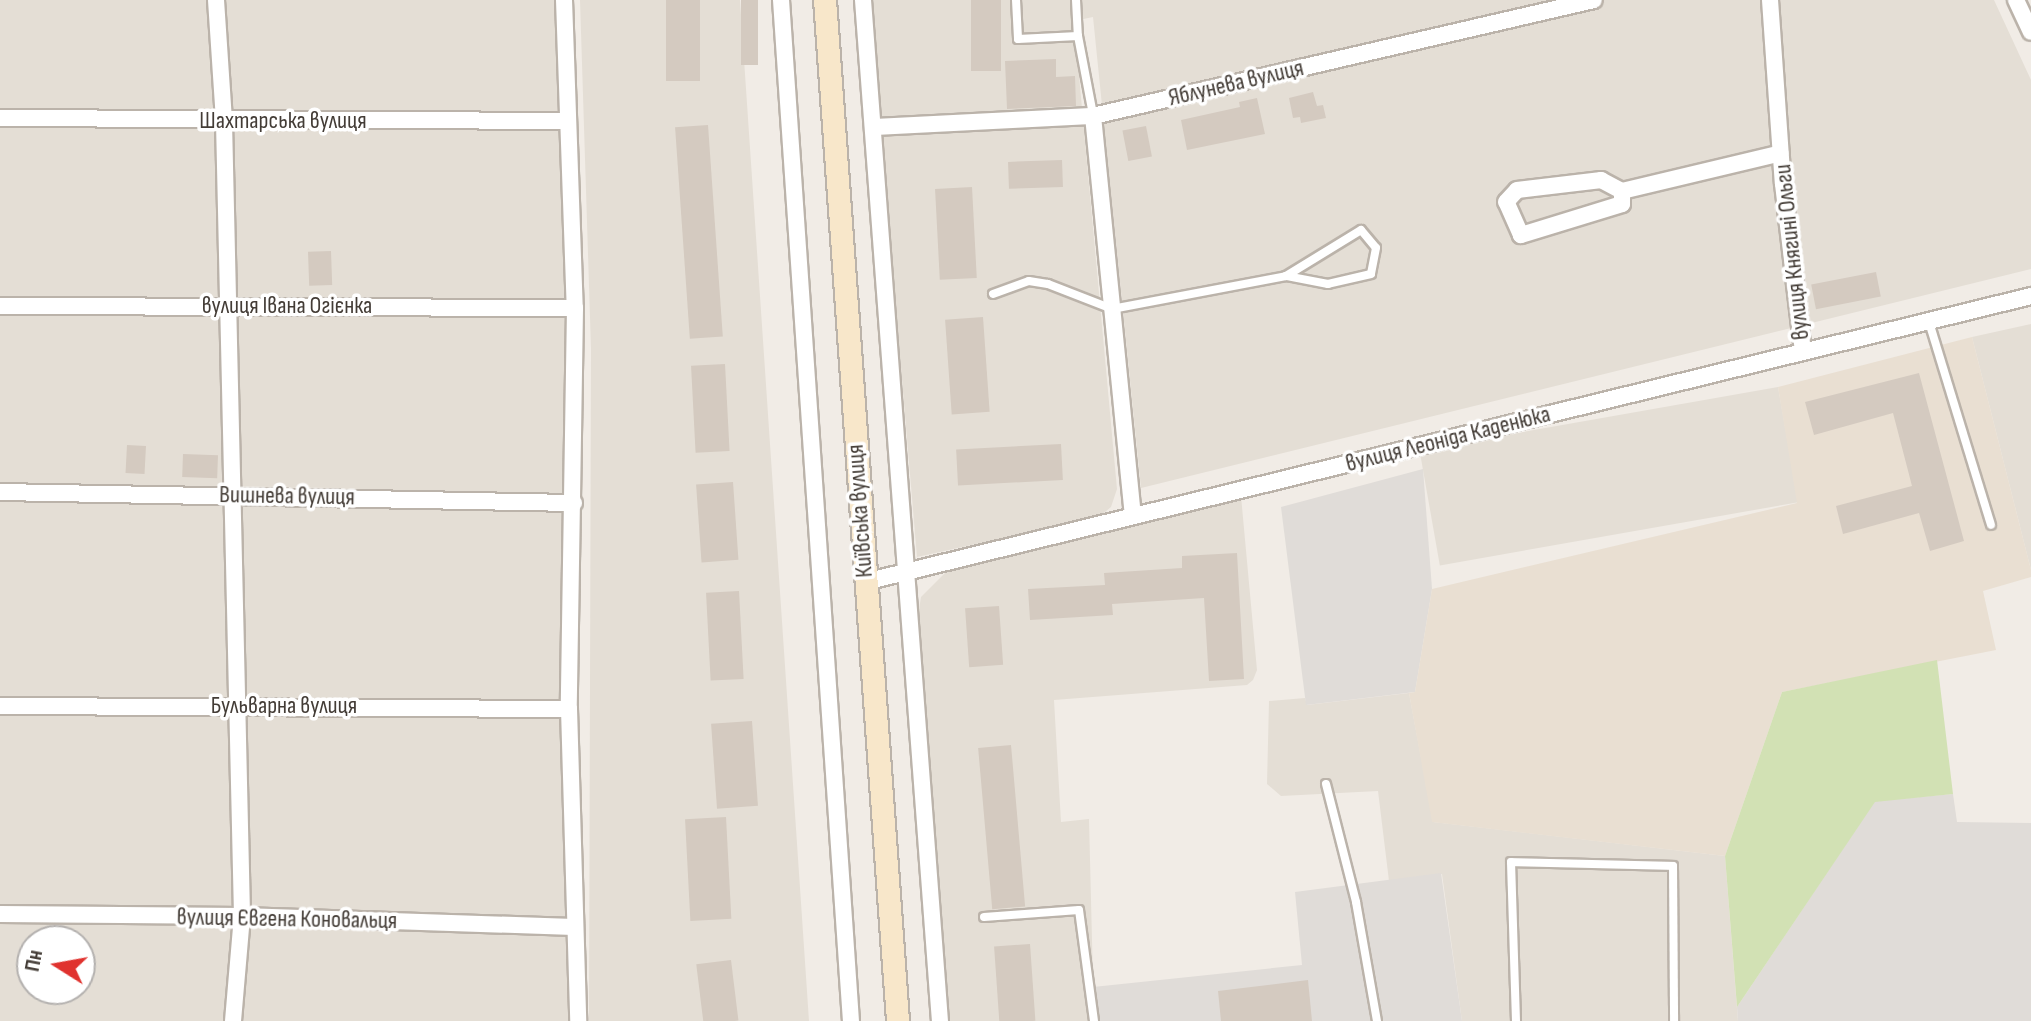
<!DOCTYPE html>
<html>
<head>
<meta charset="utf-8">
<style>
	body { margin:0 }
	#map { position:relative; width:2031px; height:1021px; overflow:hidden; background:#f1ece6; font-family:"Sofia Sans Condensed",sans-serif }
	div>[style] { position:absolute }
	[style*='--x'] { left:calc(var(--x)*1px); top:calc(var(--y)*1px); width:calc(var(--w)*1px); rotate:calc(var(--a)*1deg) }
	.residential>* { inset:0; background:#e4ded5; transform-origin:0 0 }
	.industrial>* { inset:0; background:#e0dcd8 }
	.education>* { inset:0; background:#e9dfd2 }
	.green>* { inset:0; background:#d2e1b4 }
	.building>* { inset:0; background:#d4cac0; transform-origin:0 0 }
	.roads { filter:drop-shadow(2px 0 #bbb3aa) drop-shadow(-2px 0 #bbb3aa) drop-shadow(0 2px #bbb3aa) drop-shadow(0 -2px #bbb3aa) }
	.lane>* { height:8px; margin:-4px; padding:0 4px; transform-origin:4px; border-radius:4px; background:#fff }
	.street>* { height:16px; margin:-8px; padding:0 8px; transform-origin:8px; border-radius:8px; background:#fff }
	.secondary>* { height:22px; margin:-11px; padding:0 11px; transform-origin:11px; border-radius:11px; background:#f8e7ca }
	span { translate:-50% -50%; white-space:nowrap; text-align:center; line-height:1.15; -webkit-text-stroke:7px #fff; paint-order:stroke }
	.street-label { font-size:24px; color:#433c36 }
	.north { position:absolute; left:16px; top:925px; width:80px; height:80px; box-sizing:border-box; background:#fff; border:2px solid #b4b1af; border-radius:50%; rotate:281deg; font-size:22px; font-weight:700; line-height:32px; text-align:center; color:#433c36 }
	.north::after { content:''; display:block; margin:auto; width:28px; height:36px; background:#e0322e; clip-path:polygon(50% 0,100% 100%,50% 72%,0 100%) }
</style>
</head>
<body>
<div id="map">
	<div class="residential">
		<i style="clip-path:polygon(evenodd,0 0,564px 0,570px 1021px,0 1021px,0 0,32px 941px,80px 941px,80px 989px,32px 989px,32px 941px)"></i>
		<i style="clip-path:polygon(580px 0,740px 0,809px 1021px,589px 1021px,591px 349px)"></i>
		<i style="clip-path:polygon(870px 0,1994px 0,2031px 80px,2031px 269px,1141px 488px,1093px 17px,1074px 21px,1117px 489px,1111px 507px,1099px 517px,917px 557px)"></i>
		<i style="clip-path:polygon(2031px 324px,2031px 570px,1972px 337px)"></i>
		<i style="left:1778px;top:387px;width:117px;height:364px;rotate:80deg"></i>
		<i style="clip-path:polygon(1241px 496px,1257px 670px,1253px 680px,1247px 685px,1054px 700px,1061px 822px,1089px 819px,1094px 1021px,948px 1021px,922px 699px,918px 616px,921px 597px,946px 572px)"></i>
		<i style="clip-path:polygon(1409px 693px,1433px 822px,1725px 856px,1738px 1021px,1462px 1021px,1442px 874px,1389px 881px,1378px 791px,1281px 796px,1267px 784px,1269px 701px,1305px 698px,1307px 705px)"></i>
	</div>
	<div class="industrial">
		<i style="clip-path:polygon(1423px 469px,1432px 589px,1415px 692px,1306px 705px,1281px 507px)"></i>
		<i style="clip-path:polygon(1953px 794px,1957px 822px,2031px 823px,2031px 1021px,1738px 1021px,1737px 1007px,1875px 801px)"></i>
		<i style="clip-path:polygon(1441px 873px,1462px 1021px,1094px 1021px,1093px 987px,1302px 965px,1295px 892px)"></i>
	</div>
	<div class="education">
		<i style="clip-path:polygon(1972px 337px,2031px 570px,2031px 577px,1983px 591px,1996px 650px,1782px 692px,1725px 856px,1432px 822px,1409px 693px,1415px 692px,1432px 589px,1797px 503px,1778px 387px)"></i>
	</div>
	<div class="green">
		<i style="clip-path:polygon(1937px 660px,1953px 794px,1875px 802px,1737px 1007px,1725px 856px,1782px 692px)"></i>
	</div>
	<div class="building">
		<i style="left:666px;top:0;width:34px;height:81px"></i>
		<i style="left:741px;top:0;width:17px;height:65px"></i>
		<i style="left:971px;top:0;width:30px;height:71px"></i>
		<i style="clip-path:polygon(1056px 59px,1056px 77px,1075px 76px,1076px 106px,1007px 109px,1005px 61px)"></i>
		<i style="clip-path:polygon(1313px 92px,1317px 106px,1323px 105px,1326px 118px,1301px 123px,1300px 117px,1293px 118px,1289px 98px)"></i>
		<i style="clip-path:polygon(1257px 98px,1265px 134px,1187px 150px,1181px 120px,1240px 107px,1239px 102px)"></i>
		<i style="left:708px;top:125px;width:212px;height:33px;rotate:86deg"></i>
		<i style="left:1146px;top:126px;width:31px;height:24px;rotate:79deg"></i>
		<i style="left:1062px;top:160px;width:27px;height:54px;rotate:88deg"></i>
		<i style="left:972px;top:187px;width:91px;height:37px;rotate:87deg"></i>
		<i style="left:331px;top:251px;width:34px;height:23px;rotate:88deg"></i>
		<i style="left:1876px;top:272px;width:25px;height:66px;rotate:79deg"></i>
		<i style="left:983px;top:317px;width:95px;height:38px;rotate:86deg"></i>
		<i style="left:725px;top:364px;width:87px;height:34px;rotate:87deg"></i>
		<i style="clip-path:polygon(1919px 373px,1964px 541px,1930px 551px,1919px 513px,1843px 534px,1836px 506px,1912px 486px,1893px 413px,1814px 435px,1805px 402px)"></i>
		<i style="left:1061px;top:444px;width:36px;height:105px;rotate:87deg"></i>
		<i style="left:127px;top:445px;width:19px;height:28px;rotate:3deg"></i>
		<i style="left:183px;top:454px;width:35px;height:23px;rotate:2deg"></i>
		<i style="left:733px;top:482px;width:78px;height:37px;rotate:86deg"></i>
		<i style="clip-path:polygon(1237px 553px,1244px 679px,1209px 681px,1204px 598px,1112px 604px,1113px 615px,1030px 620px,1028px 589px,1105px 585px,1104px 573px,1182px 568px,1182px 556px)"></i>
		<i style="left:739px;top:591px;width:88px;height:33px;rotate:87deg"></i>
		<i style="left:999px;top:606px;width:59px;height:34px;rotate:86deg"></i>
		<i style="left:752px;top:721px;width:85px;height:41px;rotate:86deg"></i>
		<i style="left:1011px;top:745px;width:162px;height:33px;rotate:85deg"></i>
		<i style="left:726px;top:817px;width:102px;height:41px;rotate:87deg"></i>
		<i style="left:1030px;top:944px;width:77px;height:36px;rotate:86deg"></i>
		<i style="left:731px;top:960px;width:61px;height:35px;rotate:83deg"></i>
		<i style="clip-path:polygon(1308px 980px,1312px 1021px,1221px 1021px,1218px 991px)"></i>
	</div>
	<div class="roads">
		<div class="lane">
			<i style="--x:1016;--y:0;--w:39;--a:87"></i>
			<i style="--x:1018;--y:39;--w:60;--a:-2.9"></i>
			<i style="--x:1076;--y:0;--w:36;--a:87"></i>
			<i style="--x:1078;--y:36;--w:80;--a:79.2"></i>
			<i style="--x:993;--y:294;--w:38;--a:-20"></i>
			<i style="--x:1029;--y:281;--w:19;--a:9"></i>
			<i style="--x:1048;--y:284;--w:69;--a:21.3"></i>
			<i style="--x:1112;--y:309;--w:177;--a:-10.7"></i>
			<i style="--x:1286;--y:276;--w:88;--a:-31.5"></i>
			<i style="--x:1361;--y:230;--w:23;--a:50"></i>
			<i style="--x:1376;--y:248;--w:26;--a:101"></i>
			<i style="--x:1371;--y:274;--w:44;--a:166.9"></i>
			<i style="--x:1328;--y:284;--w:43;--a:-169.2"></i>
			<i style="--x:1929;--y:322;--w:212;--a:73"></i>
			<i style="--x:1326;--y:784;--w:122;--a:75.7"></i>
			<i style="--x:1356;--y:902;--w:121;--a:80"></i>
			<i style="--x:984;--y:917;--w:95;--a:-4.2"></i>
			<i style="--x:1079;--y:910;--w:112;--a:82.3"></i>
			<i style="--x:1516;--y:1021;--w:159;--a:-91.8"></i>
			<i style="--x:1511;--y:862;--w:162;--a:1.4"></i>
			<i style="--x:1673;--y:866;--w:155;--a:89.6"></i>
		</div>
		<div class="street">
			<i style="--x:216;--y:0;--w:122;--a:86.2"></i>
			<i style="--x:224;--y:122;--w:794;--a:88.7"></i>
			<i style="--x:242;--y:916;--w:105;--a:94.9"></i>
			<i style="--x:564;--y:0;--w:308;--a:88"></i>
			<i style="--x:575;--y:308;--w:401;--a:90.9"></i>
			<i style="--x:569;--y:709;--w:312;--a:88.3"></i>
			<i style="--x:781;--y:0;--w:1023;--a:86.08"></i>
			<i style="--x:863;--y:0;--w:1024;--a:85.69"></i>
			<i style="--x:1770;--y:0;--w:184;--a:86"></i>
			<i style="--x:1783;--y:184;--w:169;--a:83.2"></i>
			<i style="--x:2016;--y:0;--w:35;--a:65"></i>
			<i style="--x:1093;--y:116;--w:402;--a:84.3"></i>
			<i style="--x:0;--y:118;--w:567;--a:0.3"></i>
			<i style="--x:873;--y:127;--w:220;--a:-2.9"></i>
			<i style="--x:1093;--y:116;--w:514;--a:-13.04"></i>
			<i style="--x:1622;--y:191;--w:13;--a:90"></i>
			<i style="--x:1622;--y:204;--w:106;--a:162.9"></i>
			<i style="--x:1521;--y:235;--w:36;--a:-114"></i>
			<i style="--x:1506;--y:202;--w:16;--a:-47"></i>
			<i style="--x:1517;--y:190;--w:85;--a:-6.8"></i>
			<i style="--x:1601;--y:180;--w:24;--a:28"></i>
			<i style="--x:1622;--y:191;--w:163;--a:-13.4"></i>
			<i style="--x:0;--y:306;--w:575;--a:0.2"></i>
			<i style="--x:0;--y:492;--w:574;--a:1.1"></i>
			<i style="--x:865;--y:582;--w:1201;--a:-13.78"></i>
			<i style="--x:0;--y:706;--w:569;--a:0.3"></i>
			<i style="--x:0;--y:914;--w:242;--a:0.5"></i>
			<i style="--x:242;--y:916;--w:332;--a:1.9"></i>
		</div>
		<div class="secondary">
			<i style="--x:825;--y:0;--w:1024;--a:85.91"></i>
		</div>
	</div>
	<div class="street-label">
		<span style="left:1236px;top:83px;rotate:-13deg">Яблунева вулиця</span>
		<span style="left:283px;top:121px">Шахтарська вулиця</span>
		<span style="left:1792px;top:252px;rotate:-96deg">вулиця Княгині Ольги</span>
		<span style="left:287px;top:306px">вулиця Івана Огієнка</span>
		<span style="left:1448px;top:439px;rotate:-14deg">вулиця Леоніда Каденюка</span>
		<span style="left:287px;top:496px;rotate:1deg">Вишнева вулиця</span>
		<span style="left:860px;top:511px;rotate:-94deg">Київська вулиця</span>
		<span style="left:284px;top:706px">Бульварна вулиця</span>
		<span style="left:287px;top:919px;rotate:1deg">вулиця Євгена Коновальця</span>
	</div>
	<div class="north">Пн</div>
</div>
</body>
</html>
